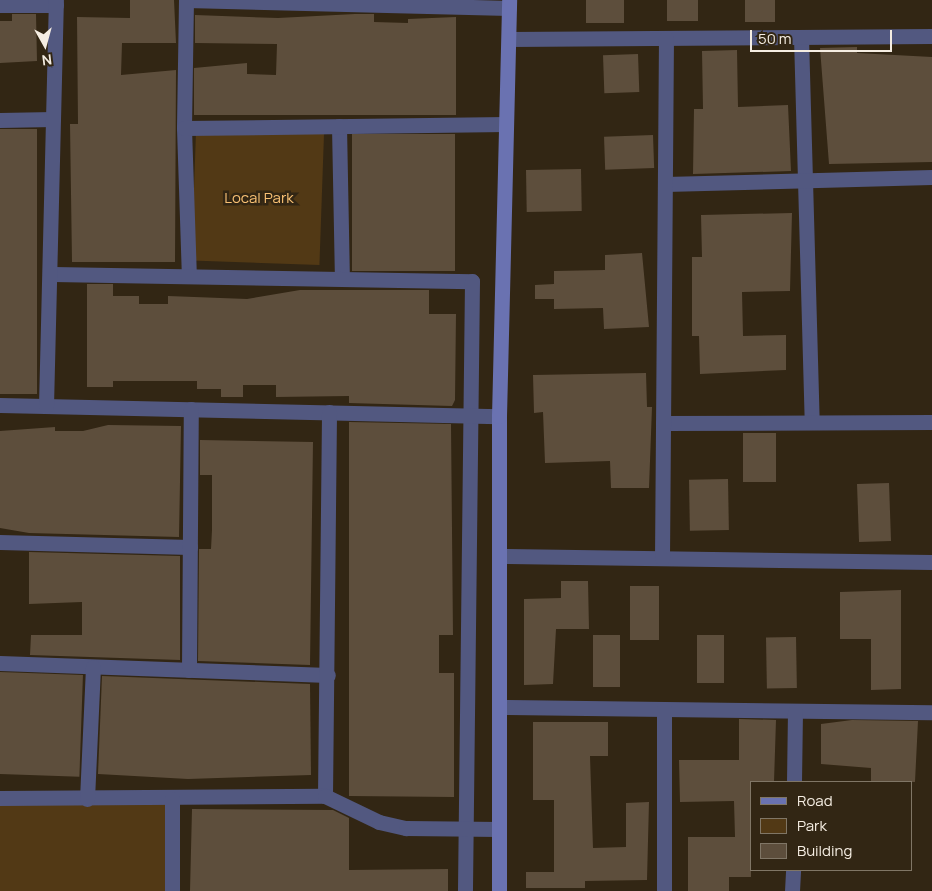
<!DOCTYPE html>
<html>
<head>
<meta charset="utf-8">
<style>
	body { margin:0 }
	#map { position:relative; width:932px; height:891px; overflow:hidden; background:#322614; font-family:Manrope,sans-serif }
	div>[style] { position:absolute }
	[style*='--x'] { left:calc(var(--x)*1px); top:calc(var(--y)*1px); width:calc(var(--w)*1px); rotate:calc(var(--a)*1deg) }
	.green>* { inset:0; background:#523915; transform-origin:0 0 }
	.building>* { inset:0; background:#5d4e3c; transform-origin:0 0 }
	.street>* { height:15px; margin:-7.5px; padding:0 7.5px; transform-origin:7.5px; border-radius:7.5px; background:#525880 }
	.secondary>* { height:15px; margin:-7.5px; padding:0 7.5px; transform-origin:7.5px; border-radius:7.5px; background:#6a72b1 }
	span { translate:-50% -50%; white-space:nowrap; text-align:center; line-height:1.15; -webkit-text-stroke:5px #322614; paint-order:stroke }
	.park-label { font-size:15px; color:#f9c174 }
	.legend { position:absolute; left:750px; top:781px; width:162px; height:90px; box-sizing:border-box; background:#322614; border:1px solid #807666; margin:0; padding:6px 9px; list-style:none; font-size:15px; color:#f5ede2 }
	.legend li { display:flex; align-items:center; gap:10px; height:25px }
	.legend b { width:25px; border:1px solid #807666 }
	.north { position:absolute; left:20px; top:20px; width:50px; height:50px; -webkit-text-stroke:4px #322614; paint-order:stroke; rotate:173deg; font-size:14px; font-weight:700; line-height:20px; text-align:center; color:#f5ede2 }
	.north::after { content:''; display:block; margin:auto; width:18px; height:22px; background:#f5ede2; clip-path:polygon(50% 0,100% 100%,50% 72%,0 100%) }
	.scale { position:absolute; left:750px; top:30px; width:142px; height:22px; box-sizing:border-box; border:2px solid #f5ede2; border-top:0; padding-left:6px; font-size:15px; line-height:18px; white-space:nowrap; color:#f5ede2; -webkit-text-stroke:4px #322614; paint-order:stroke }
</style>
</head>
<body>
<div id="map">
	<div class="green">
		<i style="left:324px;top:134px;width:131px;height:128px;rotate:92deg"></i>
		<i style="left:0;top:798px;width:172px;height:93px"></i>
	</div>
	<div class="building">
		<i style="clip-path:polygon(130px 0,174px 0,176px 43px,122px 43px,121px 75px,176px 70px,175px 262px,72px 262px,70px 124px,78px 124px,77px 17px,130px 18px)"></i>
		<i style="left:586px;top:0;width:38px;height:23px"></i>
		<i style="left:667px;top:0;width:31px;height:21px"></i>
		<i style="left:745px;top:0;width:30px;height:22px"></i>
		<i style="clip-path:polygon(12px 14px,36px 14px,37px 61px,0 63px,0 21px,12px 21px)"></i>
		<i style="clip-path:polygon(355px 14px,374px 14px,374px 22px,408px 23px,408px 19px,456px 17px,456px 115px,194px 115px,194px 68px,247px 63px,247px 74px,276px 75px,277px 44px,195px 43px,195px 15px,278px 18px)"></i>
		<i style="clip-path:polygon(857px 47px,857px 53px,932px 57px,932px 162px,829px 164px,820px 48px)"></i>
		<i style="clip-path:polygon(737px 50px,738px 107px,788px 105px,791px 171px,693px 174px,694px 109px,703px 109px,702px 51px)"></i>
		<i style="left:638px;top:54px;width:38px;height:35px;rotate:88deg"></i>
		<i style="left:0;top:129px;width:37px;height:265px"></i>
		<i style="left:455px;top:134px;width:137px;height:103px;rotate:90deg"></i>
		<i style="left:653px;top:135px;width:33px;height:49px;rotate:88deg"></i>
		<i style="left:581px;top:169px;width:42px;height:55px;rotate:89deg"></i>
		<i style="clip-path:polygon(792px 213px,790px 291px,742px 292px,743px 336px,786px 335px,786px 370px,700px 374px,699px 336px,692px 336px,692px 257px,702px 257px,701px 215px)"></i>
		<i style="clip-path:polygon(642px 253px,649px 327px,604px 329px,603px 308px,554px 309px,554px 299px,535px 299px,535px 285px,554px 284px,554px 271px,605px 270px,605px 255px)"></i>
		<i style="clip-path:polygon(87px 284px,113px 284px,113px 296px,139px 296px,139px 304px,168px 304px,168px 296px,247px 299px,300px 290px,429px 290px,429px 314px,456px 314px,455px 400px,452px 406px,349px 403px,349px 396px,276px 397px,276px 385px,243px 385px,243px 397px,221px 397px,221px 389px,197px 389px,197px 381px,113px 381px,113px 387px,87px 387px)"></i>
		<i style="clip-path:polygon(646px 373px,647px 407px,652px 407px,649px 488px,611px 488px,610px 461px,545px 463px,543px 412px,534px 413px,533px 375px)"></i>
		<i style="clip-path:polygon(349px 422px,451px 424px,453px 635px,439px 635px,439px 673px,454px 673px,454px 797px,349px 796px)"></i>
		<i style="clip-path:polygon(108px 425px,181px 426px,179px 537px,29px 533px,0 528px,0 431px,55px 427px,55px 431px,83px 431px)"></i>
		<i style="left:743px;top:433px;width:33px;height:49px"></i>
		<i style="clip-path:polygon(200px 440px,313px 442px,310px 665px,198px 661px,199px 549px,211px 549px,212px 530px,212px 475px,200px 475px)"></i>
		<i style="left:728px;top:479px;width:51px;height:39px;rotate:89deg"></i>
		<i style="left:889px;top:483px;width:58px;height:32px;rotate:88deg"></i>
		<i style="clip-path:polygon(29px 552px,180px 556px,180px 660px,30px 655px,31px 635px,82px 635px,82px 602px,29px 604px)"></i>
		<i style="clip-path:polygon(561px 581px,588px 581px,589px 629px,556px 629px,553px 684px,524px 685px,524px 599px,561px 598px)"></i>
		<i style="left:630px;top:586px;width:29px;height:54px"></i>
		<i style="clip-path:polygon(901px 590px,901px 689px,871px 690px,871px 639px,840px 639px,840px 592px)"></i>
		<i style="left:593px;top:635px;width:27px;height:52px"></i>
		<i style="left:697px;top:635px;width:27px;height:48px"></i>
		<i style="left:796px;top:637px;width:51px;height:30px;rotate:89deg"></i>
		<i style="left:0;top:672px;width:83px;height:102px;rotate:2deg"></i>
		<i style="clip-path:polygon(102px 676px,310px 684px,311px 775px,188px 779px,98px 774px)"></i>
		<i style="clip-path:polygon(739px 719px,776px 720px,774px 782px,751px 782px,751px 877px,729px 877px,729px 891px,688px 891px,688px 837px,735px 837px,734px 801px,680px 802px,679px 760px,739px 760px)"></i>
		<i style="clip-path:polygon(852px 720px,918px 721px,915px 782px,871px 782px,871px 768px,821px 764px,821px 724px)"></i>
		<i style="clip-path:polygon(533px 722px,608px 722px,608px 756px,590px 756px,593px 848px,626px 847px,626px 803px,649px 802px,647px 880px,585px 881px,585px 888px,526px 888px,526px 872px,554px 872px,554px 800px,533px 800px)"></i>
		<i style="clip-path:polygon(192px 809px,333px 810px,349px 818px,349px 870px,448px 869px,448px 891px,190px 891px)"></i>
	</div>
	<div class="street">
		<i style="--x:186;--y:0;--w:323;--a:1.4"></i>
		<i style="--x:186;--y:0;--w:128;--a:90.9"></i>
		<i style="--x:184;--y:128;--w:147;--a:88.1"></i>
		<i style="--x:0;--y:5;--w:56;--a:0"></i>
		<i style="--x:801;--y:37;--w:385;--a:88.4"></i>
		<i style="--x:509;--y:39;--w:423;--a:-0.4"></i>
		<i style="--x:0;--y:120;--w:53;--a:-1.1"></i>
		<i style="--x:339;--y:126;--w:151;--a:88.9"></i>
		<i style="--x:184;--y:128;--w:322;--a:-0.7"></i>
		<i style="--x:665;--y:184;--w:267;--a:-1.5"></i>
		<i style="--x:53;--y:274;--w:419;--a:1"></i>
		<i style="--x:472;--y:281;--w:610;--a:90.66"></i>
		<i style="--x:0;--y:405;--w:499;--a:1.3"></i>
		<i style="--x:46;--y:406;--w:406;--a:-88.6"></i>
		<i style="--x:663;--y:423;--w:269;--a:-0.2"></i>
		<i style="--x:0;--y:542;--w:190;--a:1.5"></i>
		<i style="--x:501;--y:556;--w:431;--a:0.8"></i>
		<i style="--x:662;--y:558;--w:520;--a:-89.56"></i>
		<i style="--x:0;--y:663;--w:328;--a:2.1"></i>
		<i style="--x:189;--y:670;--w:261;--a:-89.6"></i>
		<i style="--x:501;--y:707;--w:431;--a:0.7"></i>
		<i style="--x:794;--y:782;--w:70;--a:-89.2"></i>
		<i style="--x:325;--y:796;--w:384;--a:-89.4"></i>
		<i style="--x:0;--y:798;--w:325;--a:-0.4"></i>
		<i style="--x:325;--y:796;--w:60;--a:25.7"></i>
		<i style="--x:379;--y:822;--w:28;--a:13"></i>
		<i style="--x:406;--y:828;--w:93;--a:0.6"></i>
		<i style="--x:87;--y:799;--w:132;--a:-87.4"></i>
		<i style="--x:172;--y:891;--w:92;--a:-90"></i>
		<i style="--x:664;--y:891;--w:182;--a:-90"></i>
		<i style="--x:792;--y:891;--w:21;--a:-87"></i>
	</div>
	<div class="secondary">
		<i style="--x:499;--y:891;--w:475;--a:-90"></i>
		<i style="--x:499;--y:416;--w:416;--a:-88.6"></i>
	</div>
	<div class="park-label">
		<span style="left:259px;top:198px">Local Park</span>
	</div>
	<ul class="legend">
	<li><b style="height:6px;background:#6a72b1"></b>Road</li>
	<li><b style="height:14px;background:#523915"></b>Park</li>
	<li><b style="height:14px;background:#5d4e3c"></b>Building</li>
	</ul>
	<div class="north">N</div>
	<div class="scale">50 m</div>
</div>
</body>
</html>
